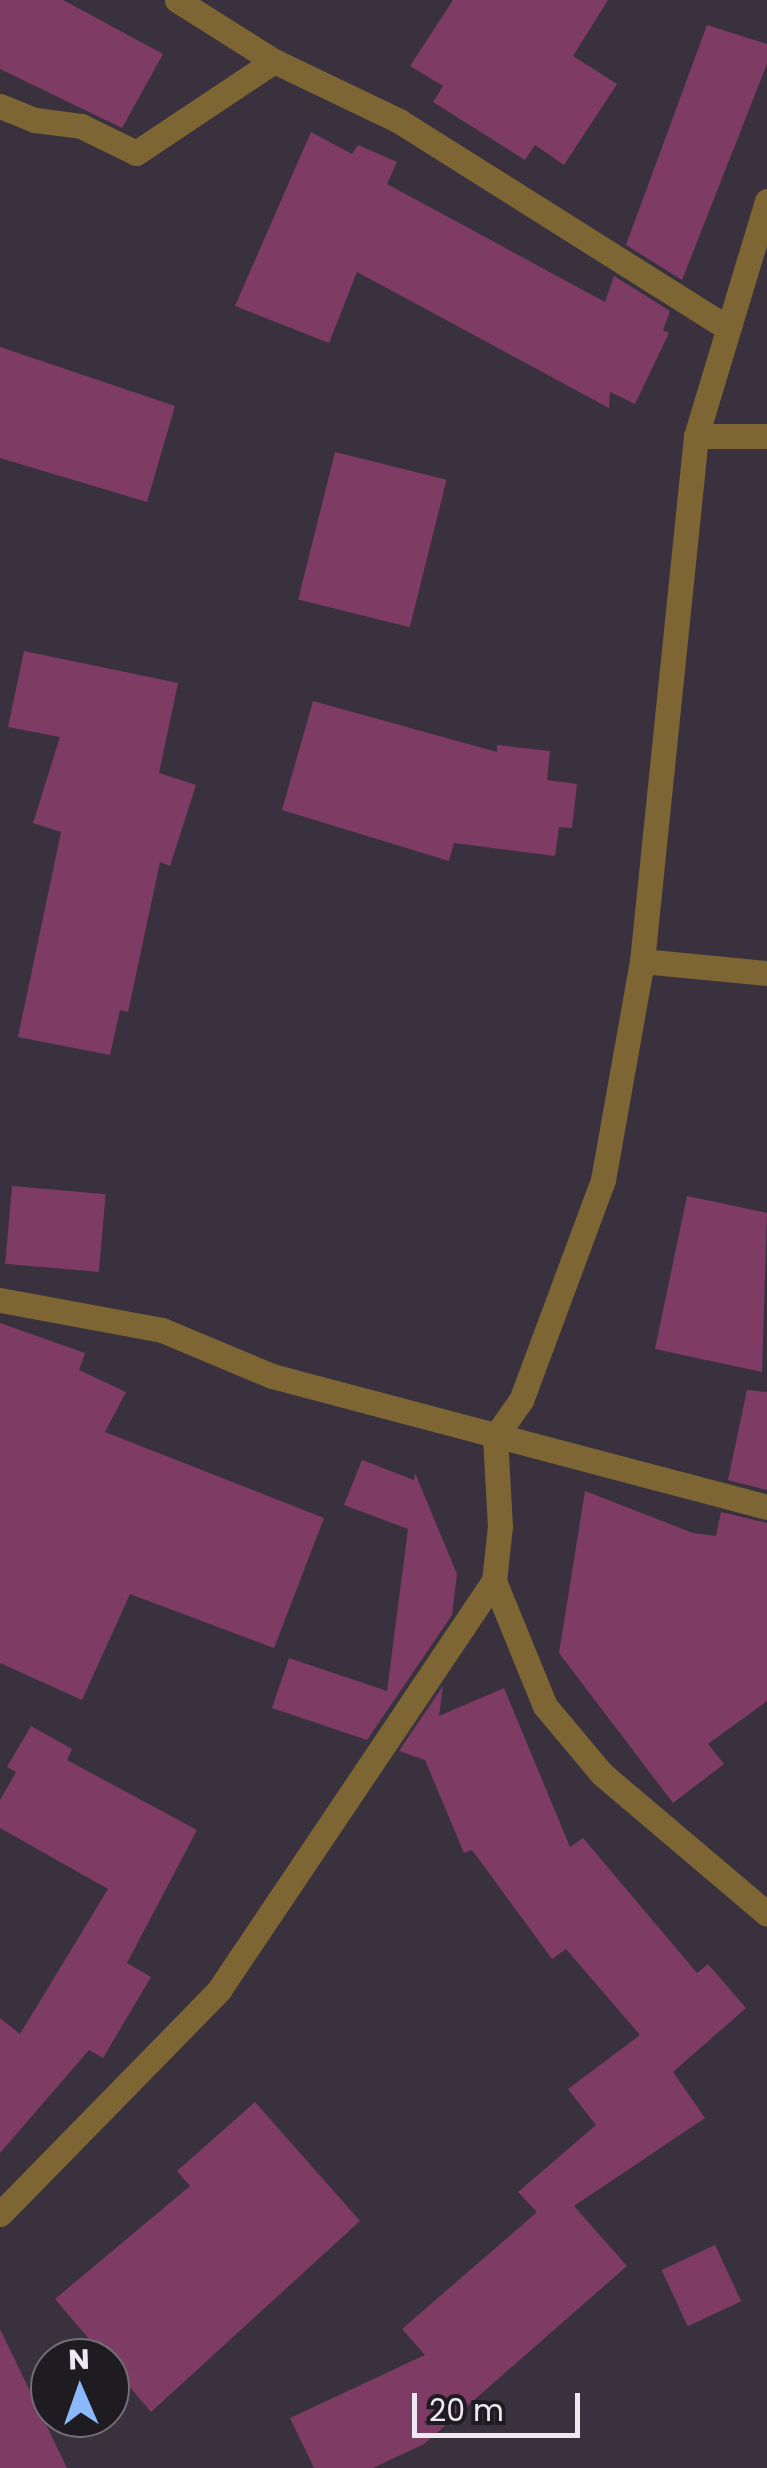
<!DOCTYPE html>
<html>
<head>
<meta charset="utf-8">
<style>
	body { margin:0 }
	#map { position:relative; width:767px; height:2468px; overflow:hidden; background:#39323e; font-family:Poppins,sans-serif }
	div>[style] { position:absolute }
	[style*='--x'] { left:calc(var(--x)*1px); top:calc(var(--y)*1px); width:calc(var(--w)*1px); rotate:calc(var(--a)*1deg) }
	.building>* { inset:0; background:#7e3b64; transform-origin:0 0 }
	.minor>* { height:25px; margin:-12.5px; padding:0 12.5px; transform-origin:12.5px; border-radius:12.5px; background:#7d6633 }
	.tertiary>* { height:25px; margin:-12.5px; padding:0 12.5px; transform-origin:12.5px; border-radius:12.5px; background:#7d6633 }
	span { translate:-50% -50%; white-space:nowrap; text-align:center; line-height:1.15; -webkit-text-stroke:10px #1f1c21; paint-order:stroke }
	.north { position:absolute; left:30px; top:2338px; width:100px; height:100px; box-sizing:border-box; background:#1f1c21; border:2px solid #726e74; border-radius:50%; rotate:358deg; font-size:28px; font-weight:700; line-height:40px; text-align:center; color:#eee9f1 }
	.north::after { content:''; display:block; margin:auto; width:35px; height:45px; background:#8cb9fc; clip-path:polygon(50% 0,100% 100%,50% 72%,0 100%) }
	.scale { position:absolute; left:412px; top:2393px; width:168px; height:45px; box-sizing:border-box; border:5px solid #eee9f1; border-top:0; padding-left:12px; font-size:30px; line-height:35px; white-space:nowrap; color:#eee9f1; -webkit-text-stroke:8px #1f1c21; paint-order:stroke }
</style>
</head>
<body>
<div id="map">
	<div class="building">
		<i style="clip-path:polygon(0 0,63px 0,163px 54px,122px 128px,0 69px)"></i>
		<i style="clip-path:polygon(453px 0,608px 0,573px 56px,617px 84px,564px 165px,535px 145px,525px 160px,433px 102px,443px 86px,410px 66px)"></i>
		<i style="clip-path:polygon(707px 25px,767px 44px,767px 64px,682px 280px,626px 245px)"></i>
		<i style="clip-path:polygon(311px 132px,352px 154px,358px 145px,397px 162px,387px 184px,605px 302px,614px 276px,670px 311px,663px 330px,669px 333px,635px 404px,610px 392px,609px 408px,357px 272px,329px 343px,235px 306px)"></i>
		<i style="clip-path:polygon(0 347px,175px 406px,147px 502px,0 458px)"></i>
		<i style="left:335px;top:452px;width:115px;height:152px;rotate:14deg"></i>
		<i style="clip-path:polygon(24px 651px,178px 683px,159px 773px,196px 785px,170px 866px,160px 862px,128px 1012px,120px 1010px,110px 1055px,18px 1037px,61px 832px,33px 823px,60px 737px,8px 727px)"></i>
		<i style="clip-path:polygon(313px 701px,497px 752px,497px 745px,550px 751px,547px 780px,577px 784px,572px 828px,559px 827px,555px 856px,454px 843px,449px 861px,282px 810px)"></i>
		<i style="left:12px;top:1186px;width:94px;height:78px;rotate:5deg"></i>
		<i style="clip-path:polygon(687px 1196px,767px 1213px,762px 1372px,655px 1349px)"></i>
		<i style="clip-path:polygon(0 1323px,85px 1353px,79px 1370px,126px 1392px,105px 1432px,324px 1518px,274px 1648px,130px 1594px,82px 1700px,0 1663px)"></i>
		<i style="clip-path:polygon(747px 1390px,767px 1392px,767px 1490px,728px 1480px)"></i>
		<i style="clip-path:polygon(362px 1460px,414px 1480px,415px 1473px,457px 1574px,452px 1615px,367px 1740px,272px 1708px,289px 1658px,387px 1691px,408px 1529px,344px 1505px)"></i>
		<i style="clip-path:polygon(585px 1491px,693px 1533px,716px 1536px,721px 1512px,767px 1523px,767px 1701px,708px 1744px,724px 1764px,673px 1803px,559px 1653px)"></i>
		<i style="clip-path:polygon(443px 1686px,439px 1716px,504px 1688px,570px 1847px,583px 1838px,697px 1973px,708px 1964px,746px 2008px,673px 2072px,705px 2118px,574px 2206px,627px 2266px,424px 2444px,373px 2468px,314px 2468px,290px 2418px,425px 2355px,402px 2329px,537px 2212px,518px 2192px,596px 2125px,568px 2089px,640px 2035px,566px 1949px,552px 1959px,472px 1850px,464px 1853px,425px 1760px,399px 1751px)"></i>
		<i style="clip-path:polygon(31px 1726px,72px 1749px,67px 1760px,197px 1830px,127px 1963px,151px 1977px,103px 2058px,89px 2050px,0 2153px,0 2018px,20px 2034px,108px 1889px,0 1828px,0 1800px,16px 1772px,7px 1767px)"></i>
		<i style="clip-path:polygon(255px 2102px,360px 2221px,151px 2412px,55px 2299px,190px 2186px,177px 2171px)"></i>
		<i style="left:715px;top:2245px;width:62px;height:59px;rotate:65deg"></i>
		<i style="clip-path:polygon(0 2329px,67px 2468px,0 2468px)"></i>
	</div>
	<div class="minor">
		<i style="--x:177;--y:0;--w:115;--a:32.2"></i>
		<i style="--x:274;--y:61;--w:139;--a:25.6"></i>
		<i style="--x:399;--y:121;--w:384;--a:32.2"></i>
		<i style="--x:0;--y:106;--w:38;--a:22"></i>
		<i style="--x:35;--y:120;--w:46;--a:7.4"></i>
		<i style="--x:81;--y:126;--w:61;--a:26.1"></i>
		<i style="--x:136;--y:153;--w:166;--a:-33.7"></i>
		<i style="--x:696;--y:436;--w:71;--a:0"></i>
		<i style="--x:642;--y:961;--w:126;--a:5.5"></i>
		<i style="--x:0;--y:1300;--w:165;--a:10.5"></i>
		<i style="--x:162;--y:1330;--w:119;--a:22.7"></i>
		<i style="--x:272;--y:1376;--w:512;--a:14.82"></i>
		<i style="--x:0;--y:2214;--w:313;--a:-45.6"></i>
		<i style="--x:219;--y:1990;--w:493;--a:-56.1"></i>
	</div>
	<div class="tertiary">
		<i style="--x:767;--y:201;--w:245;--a:106.8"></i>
		<i style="--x:696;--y:436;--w:528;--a:95.87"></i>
		<i style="--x:642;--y:961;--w:222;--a:100.1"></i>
		<i style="--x:603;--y:1180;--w:235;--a:110.4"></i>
		<i style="--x:521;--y:1400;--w:45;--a:125.1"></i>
		<i style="--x:495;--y:1437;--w:89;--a:86.8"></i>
		<i style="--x:500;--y:1526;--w:55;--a:96.2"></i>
		<i style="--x:494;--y:1581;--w:135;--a:67.8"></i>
		<i style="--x:545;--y:1706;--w:89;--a:50"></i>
		<i style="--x:602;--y:1774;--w:216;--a:40.3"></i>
	</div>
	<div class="north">N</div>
	<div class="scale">20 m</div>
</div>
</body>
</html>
